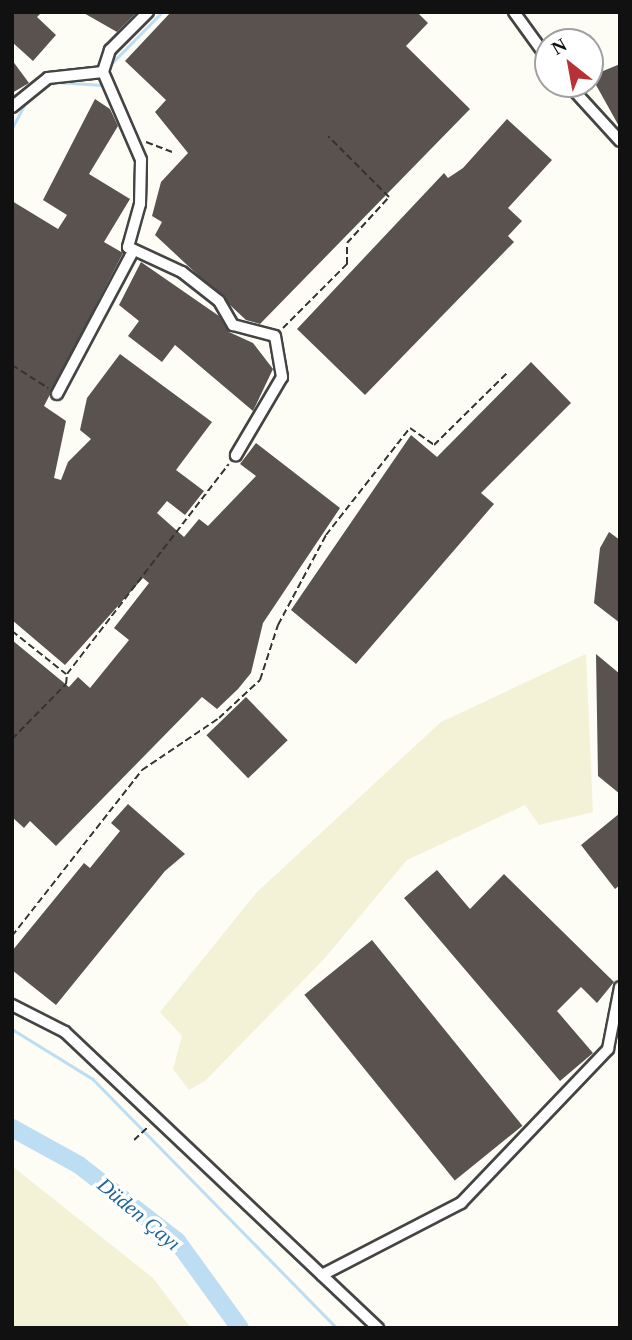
<!DOCTYPE html>
<html>
<head>
<meta charset="utf-8">
<style>
	body { margin:0 }
	#map { position:relative; width:632px; height:1340px; overflow:hidden; background:#fefdf5; font-family:"Times New Roman",serif }
	div>[style] { position:absolute }
	[style*='--x'] { left:calc(var(--x)*1px); top:calc(var(--y)*1px); width:calc(var(--w)*1px); rotate:calc(var(--a)*1deg) }
	.farmland>* { inset:0; background:#f3f1d6 }
	.stream>* { height:2.5px; margin:-1.25px; padding:0 1.25px; transform-origin:1.25px; border-radius:1.25px; background:#bddef2 }
	.river>* { height:18px; margin:-9px; padding:0 9px; transform-origin:9px; border-radius:9px; background:#bddef2 }
	.building>* { inset:0; background:#59524e; transform-origin:0 0 }
	.path>* { height:2px; margin-top:-1px; transform-origin:0; background:repeating-linear-gradient(90deg,#333 0 7px,transparent 0 10.5px) }
	.roads { filter:drop-shadow(2px 0 #444) drop-shadow(-2px 0 #444) drop-shadow(0 2px #444) drop-shadow(0 -2px #444) }
	.minor>* { height:10px; margin:-5px; padding:0 5px; transform-origin:5px; border-radius:5px; background:#fff }
	span { translate:-50% -50%; white-space:nowrap; text-align:center; line-height:1.15; -webkit-text-stroke:7px #fff; paint-order:stroke }
	.water-label { font-size:21px; color:#21659b; font-style:italic }
	.frame { position:absolute; inset:0; border:14px solid #111; pointer-events:none }
	.north { position:absolute; left:534px; top:28px; width:70px; height:70px; box-sizing:border-box; background:#fff; border:2px solid #a0a0a0; border-radius:50%; rotate:329deg; font-size:19px; font-weight:700; line-height:28px; text-align:center; color:#111 }
	.north::after { content:''; display:block; margin:auto; width:24px; height:32px; background:#b83136; clip-path:polygon(50% 0,100% 100%,50% 72%,0 100%) }
</style>
</head>
<body>
<div id="map">
	<div class="farmland">
		<i style="clip-path:polygon(586px 654px,593px 812px,539px 825px,525px 805px,407px 860px,324px 959px,205px 1081px,189px 1090px,173px 1069px,182px 1036px,160px 1012px,257px 892px,441px 722px)"></i>
		<i style="clip-path:polygon(12px 1166px,153px 1278px,191px 1328px,12px 1328px)"></i>
	</div>
	<div class="stream">
		<i style="--x:110;--y:65;--w:74;--a:-45.5"></i>
		<i style="--x:56;--y:82;--w:46;--a:3.7"></i>
		<i style="--x:12;--y:128;--w:30;--a:-62"></i>
		<i style="--x:12;--y:1029;--w:95;--a:31.7"></i>
		<i style="--x:93;--y:1079;--w:349;--a:45.6"></i>
	</div>
	<div class="river">
		<i style="--x:12;--y:1128;--w:77;--a:28.9"></i>
		<i style="--x:79;--y:1165;--w:124;--a:37.8"></i>
		<i style="--x:177;--y:1241;--w:107;--a:54.1"></i>
	</div>
	<div class="building">
		<i style="clip-path:polygon(12px 12px,42px 12px,37px 17px,56px 35px,33px 61px,12px 42px)"></i>
		<i style="clip-path:polygon(82px 12px,137px 12px,117px 32px)"></i>
		<i style="clip-path:polygon(171px 12px,417px 12px,428px 23px,406px 46px,470px 109px,260px 324px,246px 320px,155px 235px,162px 222px,152px 216px,161px 182px,188px 153px,155px 112px,166px 100px,125px 61px)"></i>
		<i style="clip-path:polygon(12px 60px,29px 83px,12px 93px)"></i>
		<i style="clip-path:polygon(620px 64px,620px 128px,591px 76px)"></i>
		<i style="clip-path:polygon(95px 99px,110px 109px,118px 126px,89px 174px,130px 199px,104px 242px,123px 253px,44px 406px,66px 421px,54px 478px,61px 480px,68px 462px,91px 439px,80px 430px,87px 398px,120px 354px,212px 422px,176px 470px,204px 491px,185px 515px,167px 501px,157px 513px,184px 537px,199px 519px,208px 526px,256px 476px,240px 464px,256px 443px,340px 508px,263px 623px,251px 673px,238px 689px,217px 709px,202px 697px,56px 846px,30px 821px,24px 828px,12px 817px,12px 640px,69px 687px,78px 677px,90px 688px,129px 640px,114px 628px,149px 583px,143px 578px,65px 665px,12px 620px,12px 201px,58px 229px,67px 215px,43px 200px)"></i>
		<i style="clip-path:polygon(507px 119px,552px 160px,508px 208px,522px 221px,508px 236px,514px 242px,365px 395px,297px 329px,444px 173px,448px 178px,463px 168px)"></i>
		<i style="clip-path:polygon(141px 262px,219px 316px,229px 332px,253px 343px,273px 369px,253px 411px,175px 345px,162px 362px,128px 336px,139px 321px,119px 305px)"></i>
		<i style="clip-path:polygon(531px 362px,571px 403px,481px 493px,494px 504px,356px 664px,291px 610px,411px 435px,437px 457px)"></i>
		<i style="clip-path:polygon(609px 532px,620px 540px,620px 623px,594px 603px,600px 548px)"></i>
		<i style="clip-path:polygon(596px 654px,620px 674px,620px 794px,598px 776px)"></i>
		<i style="left:246px;top:697px;width:60px;height:55px;rotate:46deg"></i>
		<i style="clip-path:polygon(128px 804px,185px 854px,165px 871px,56px 1005px,12px 970px,12px 951px,84px 863px,90px 868px,120px 831px,111px 823px)"></i>
		<i style="clip-path:polygon(620px 813px,620px 885px,615px 889px,581px 845px)"></i>
		<i style="clip-path:polygon(437px 870px,470px 909px,504px 874px,614px 982px,597px 1003px,581px 987px,557px 1011px,593px 1053px,560px 1081px,404px 898px)"></i>
		<i style="left:372px;top:940px;width:239px;height:87px;rotate:51deg"></i>
	</div>
	<div class="path">
		<i style="--x:146;--y:142;--w:28;--a:21"></i>
		<i style="--x:283;--y:328;--w:91;--a:-45"></i>
		<i style="--x:347;--y:264;--w:21;--a:-90"></i>
		<i style="--x:347;--y:243;--w:62;--a:-47.6"></i>
		<i style="--x:389;--y:197;--w:86;--a:-135"></i>
		<i style="--x:12;--y:365;--w:43;--a:32.6"></i>
		<i style="--x:12;--y:631;--w:69;--a:38.5"></i>
		<i style="--x:12;--y:739;--w:77;--a:-45.5"></i>
		<i style="--x:66;--y:684;--w:10;--a:-84"></i>
		<i style="--x:67;--y:674;--w:265;--a:-52.4"></i>
		<i style="--x:12;--y:936;--w:211;--a:-51.9"></i>
		<i style="--x:142;--y:770;--w:93;--a:-34"></i>
		<i style="--x:219;--y:718;--w:56;--a:-42.8"></i>
		<i style="--x:260;--y:680;--w:58;--a:-71.9"></i>
		<i style="--x:278;--y:625;--w:102;--a:-61.9"></i>
		<i style="--x:326;--y:535;--w:136;--a:-51.9"></i>
		<i style="--x:410;--y:428;--w:29;--a:35"></i>
		<i style="--x:434;--y:445;--w:104;--a:-44.6"></i>
		<i style="--x:134;--y:1140;--w:21;--a:-43"></i>
	</div>
	<div class="roads">
		<div class="minor">
			<i style="--x:148;--y:12;--w:54;--a:135"></i>
			<i style="--x:110;--y:50;--w:23;--a:108"></i>
			<i style="--x:103;--y:72;--w:96;--a:66.6"></i>
			<i style="--x:141;--y:160;--w:44;--a:91.3"></i>
			<i style="--x:140;--y:204;--w:45;--a:105.6"></i>
			<i style="--x:128;--y:247;--w:60;--a:24.8"></i>
			<i style="--x:182;--y:272;--w:47;--a:38.1"></i>
			<i style="--x:219;--y:301;--w:28;--a:60"></i>
			<i style="--x:233;--y:325;--w:43;--a:14.7"></i>
			<i style="--x:275;--y:336;--w:42;--a:80.3"></i>
			<i style="--x:282;--y:377;--w:91;--a:120.5"></i>
			<i style="--x:514;--y:12;--w:58;--a:54.1"></i>
			<i style="--x:568;--y:84;--w:77;--a:47.6"></i>
			<i style="--x:12;--y:107;--w:46;--a:-38.9"></i>
			<i style="--x:48;--y:78;--w:55;--a:-6.2"></i>
			<i style="--x:57;--y:394;--w:162;--a:-62"></i>
			<i style="--x:12;--y:1005;--w:59;--a:27"></i>
			<i style="--x:65;--y:1032;--w:431;--a:43.4"></i>
			<i style="--x:322;--y:1275;--w:157;--a:-27.4"></i>
			<i style="--x:461;--y:1203;--w:213;--a:-46.3"></i>
			<i style="--x:608;--y:1049;--w:63;--a:-79"></i>
		</div>
	</div>
	<div class="water-label">
		<span style="left:139px;top:1214px;rotate:40deg">Düden Çayı</span>
	</div>
	<div class="frame"></div>
	<div class="north">N</div>
</div>
</body>
</html>
